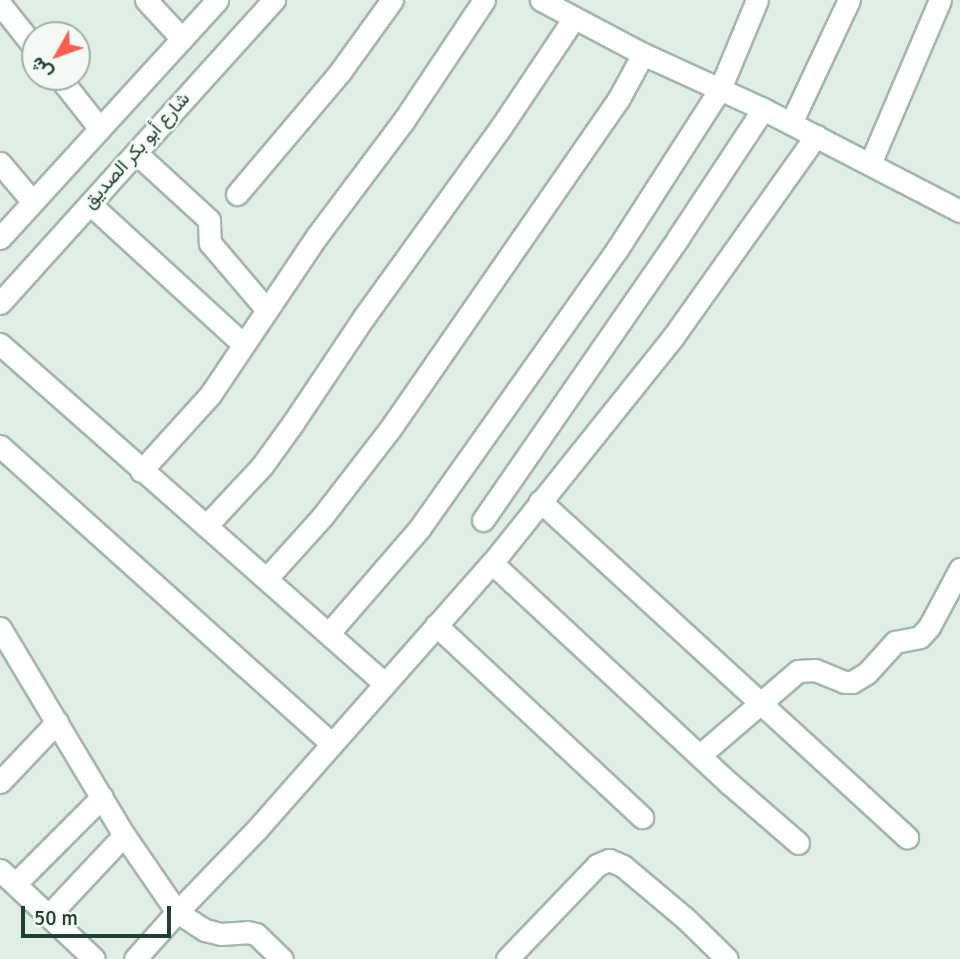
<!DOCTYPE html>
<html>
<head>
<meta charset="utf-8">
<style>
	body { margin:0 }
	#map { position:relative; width:960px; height:959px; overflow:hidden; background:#e1eee6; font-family:Signika,Vazirmatn,sans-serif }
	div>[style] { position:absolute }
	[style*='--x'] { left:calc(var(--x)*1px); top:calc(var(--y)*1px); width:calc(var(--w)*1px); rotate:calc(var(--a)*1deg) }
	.roads { filter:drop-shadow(2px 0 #a3b7ac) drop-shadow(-2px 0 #a3b7ac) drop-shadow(0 2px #a3b7ac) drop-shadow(0 -2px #a3b7ac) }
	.street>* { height:21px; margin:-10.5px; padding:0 10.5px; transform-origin:10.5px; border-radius:10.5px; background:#fff }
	span { translate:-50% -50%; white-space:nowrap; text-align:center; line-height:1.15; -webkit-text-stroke:5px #f3faf5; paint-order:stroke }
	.street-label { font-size:19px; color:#1f4132 }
	.north { position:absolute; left:21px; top:21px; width:70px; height:70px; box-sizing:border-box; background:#f3faf5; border:2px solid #9eb0a7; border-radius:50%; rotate:230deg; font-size:19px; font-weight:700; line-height:28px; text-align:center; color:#1f4132 }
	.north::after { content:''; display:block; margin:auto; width:24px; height:32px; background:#ff5d4e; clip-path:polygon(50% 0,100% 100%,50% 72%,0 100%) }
	.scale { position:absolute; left:21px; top:906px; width:150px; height:32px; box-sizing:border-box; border:4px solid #1f4132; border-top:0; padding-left:9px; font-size:21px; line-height:24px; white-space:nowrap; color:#1f4132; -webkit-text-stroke:5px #f3faf5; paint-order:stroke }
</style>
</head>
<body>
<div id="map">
	<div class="roads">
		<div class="street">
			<i style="--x:146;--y:0;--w:53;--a:47.3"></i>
			<i style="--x:541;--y:0;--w:115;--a:27.9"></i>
			<i style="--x:643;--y:54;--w:132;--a:24.6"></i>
			<i style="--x:763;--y:109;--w:222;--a:27.4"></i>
			<i style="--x:0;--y:4;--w:56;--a:51.5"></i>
			<i style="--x:59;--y:77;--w:66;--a:51.7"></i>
			<i style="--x:791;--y:123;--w:136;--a:-64.8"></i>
			<i style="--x:136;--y:153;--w:99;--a:42.5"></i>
			<i style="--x:209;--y:220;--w:23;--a:88"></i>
			<i style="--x:210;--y:243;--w:88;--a:49.6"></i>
			<i style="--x:0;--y:163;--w:51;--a:49.8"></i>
			<i style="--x:870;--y:164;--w:178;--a:-66.9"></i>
			<i style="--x:237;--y:194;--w:160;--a:-49.8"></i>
			<i style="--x:340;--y:72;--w:89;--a:-54.2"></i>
			<i style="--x:90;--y:204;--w:207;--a:42.5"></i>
			<i style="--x:0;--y:238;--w:322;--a:-47.6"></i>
			<i style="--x:0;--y:303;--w:409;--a:-47.9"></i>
			<i style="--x:0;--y:344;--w:512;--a:41.44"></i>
			<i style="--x:0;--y:446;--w:446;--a:41.9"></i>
			<i style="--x:141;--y:471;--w:103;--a:-47.8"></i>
			<i style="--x:210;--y:395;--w:192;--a:-56.1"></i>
			<i style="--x:317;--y:236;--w:145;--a:-53.1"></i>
			<i style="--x:404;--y:120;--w:144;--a:-56.3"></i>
			<i style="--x:540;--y:501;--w:498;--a:42.5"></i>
			<i style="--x:483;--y:520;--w:343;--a:-55.3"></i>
			<i style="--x:678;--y:238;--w:154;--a:-56.6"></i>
			<i style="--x:206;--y:526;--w:82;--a:-47"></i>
			<i style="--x:262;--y:466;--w:53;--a:-54.2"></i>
			<i style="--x:293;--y:423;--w:128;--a:-56.2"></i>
			<i style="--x:364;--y:317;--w:234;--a:-54.2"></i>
			<i style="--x:501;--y:127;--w:131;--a:-56.2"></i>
			<i style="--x:492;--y:563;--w:325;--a:42.9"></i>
			<i style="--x:730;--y:784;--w:90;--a:40.9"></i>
			<i style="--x:267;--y:578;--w:82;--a:-48"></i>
			<i style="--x:322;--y:517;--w:111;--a:-52.3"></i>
			<i style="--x:390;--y:429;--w:400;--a:-55.3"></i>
			<i style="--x:618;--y:100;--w:52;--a:-61.5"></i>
			<i style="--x:436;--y:625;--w:282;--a:43"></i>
			<i style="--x:0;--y:628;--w:241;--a:59.1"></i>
			<i style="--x:124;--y:835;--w:93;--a:55.5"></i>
			<i style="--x:177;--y:912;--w:117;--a:-46"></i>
			<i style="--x:258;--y:828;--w:354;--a:-48.6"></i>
			<i style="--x:492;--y:563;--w:290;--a:-51.3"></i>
			<i style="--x:673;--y:337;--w:247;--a:-54.6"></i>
			<i style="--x:329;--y:633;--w:138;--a:-49.1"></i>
			<i style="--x:419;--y:529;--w:341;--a:-54.7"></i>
			<i style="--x:616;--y:251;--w:193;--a:-57.3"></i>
			<i style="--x:720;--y:89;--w:96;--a:-67.4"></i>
			<i style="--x:700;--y:755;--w:129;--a:-40.6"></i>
			<i style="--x:798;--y:671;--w:17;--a:-3"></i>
			<i style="--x:815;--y:670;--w:31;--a:22"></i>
			<i style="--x:844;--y:682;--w:8;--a:0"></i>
			<i style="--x:852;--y:682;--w:17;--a:-31"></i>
			<i style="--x:867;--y:673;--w:42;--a:-47.9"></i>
			<i style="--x:895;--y:642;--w:25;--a:-11"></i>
			<i style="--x:920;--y:637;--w:13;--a:-48"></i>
			<i style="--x:929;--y:627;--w:66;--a:-61.9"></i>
			<i style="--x:0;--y:782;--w:83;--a:-46.5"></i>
			<i style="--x:0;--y:870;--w:129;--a:43.4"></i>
			<i style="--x:15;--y:884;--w:123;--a:-45"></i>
			<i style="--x:48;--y:916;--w:111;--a:-46.8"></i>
			<i style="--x:135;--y:959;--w:63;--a:-48.2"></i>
			<i style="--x:177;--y:912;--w:33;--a:33"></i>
			<i style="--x:205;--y:930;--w:16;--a:14"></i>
			<i style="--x:221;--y:934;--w:26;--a:-4"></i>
			<i style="--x:247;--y:932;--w:9;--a:13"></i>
			<i style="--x:256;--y:934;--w:36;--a:44"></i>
			<i style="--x:507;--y:959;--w:130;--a:-46.2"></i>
			<i style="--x:597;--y:865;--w:13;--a:-23"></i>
			<i style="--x:609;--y:860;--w:15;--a:23"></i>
			<i style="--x:623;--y:866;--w:82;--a:40.1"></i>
			<i style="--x:686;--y:919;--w:57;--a:44.3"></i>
		</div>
	</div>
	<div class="street-label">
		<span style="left:137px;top:151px;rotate:-48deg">شارع أبو بكر الصديق</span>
	</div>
	<div class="north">ش</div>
	<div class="scale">50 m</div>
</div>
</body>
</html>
